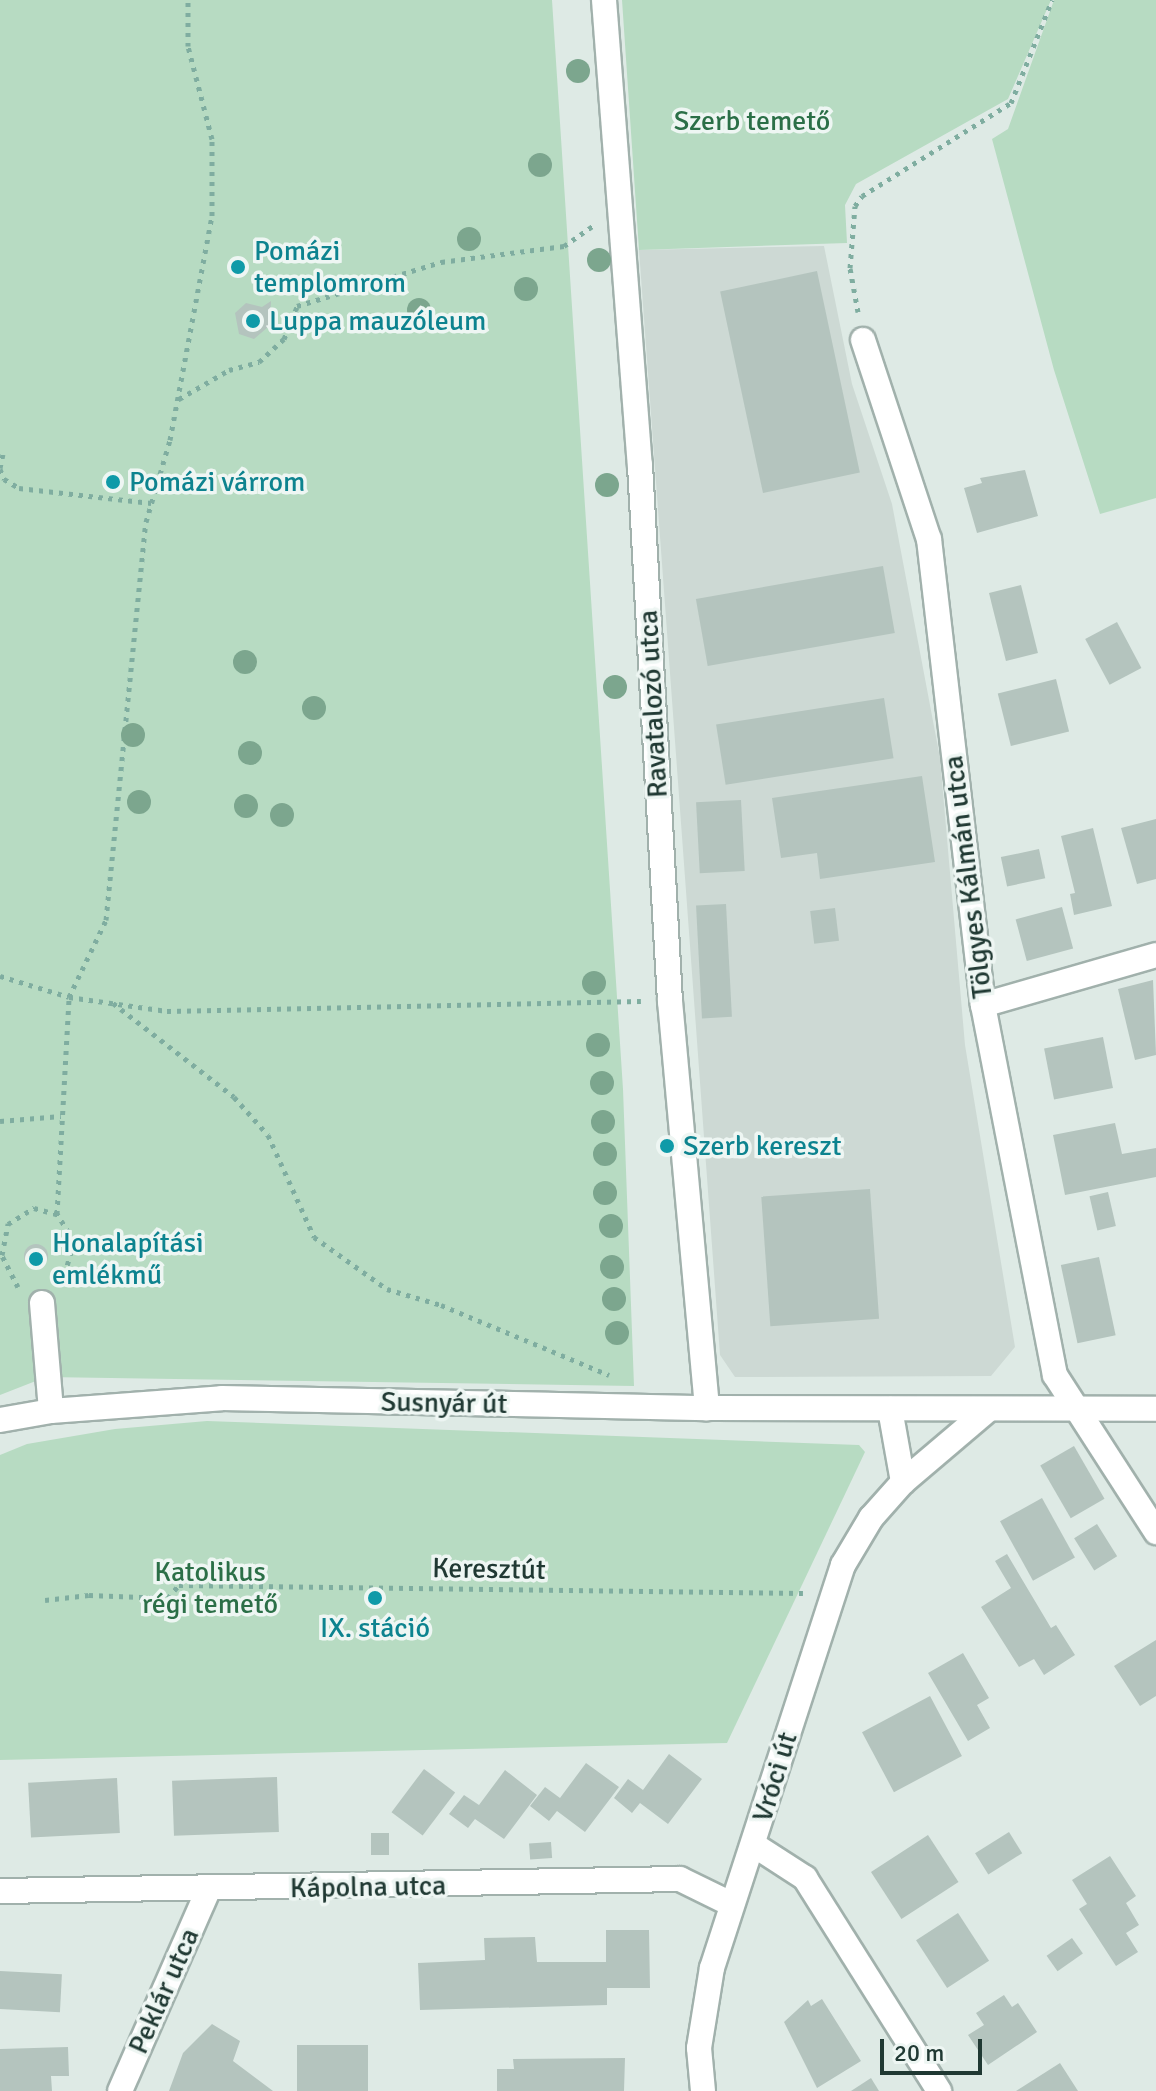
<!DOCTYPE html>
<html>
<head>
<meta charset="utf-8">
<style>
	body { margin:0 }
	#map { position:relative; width:1156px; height:2091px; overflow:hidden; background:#deeae5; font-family:Signika,sans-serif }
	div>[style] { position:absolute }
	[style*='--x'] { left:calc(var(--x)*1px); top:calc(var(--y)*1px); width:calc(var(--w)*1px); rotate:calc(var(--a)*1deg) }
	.built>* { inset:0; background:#cdd9d4 }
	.green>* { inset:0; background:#b7dbc2 }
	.building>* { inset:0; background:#b4c4be; transform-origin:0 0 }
	.round { border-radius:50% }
	.path>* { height:5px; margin-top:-2.5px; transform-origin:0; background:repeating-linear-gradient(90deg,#7fada0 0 4px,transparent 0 10px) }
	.roads { filter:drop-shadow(2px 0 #a1b1ac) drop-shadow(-2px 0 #a1b1ac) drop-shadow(0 2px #a1b1ac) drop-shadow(0 -2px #a1b1ac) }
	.minor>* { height:24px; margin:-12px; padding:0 12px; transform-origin:12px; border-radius:12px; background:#fff }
	.trees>* { width:24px; height:24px; margin:-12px; border-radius:50%; background:#7ca68e }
	.dots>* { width:22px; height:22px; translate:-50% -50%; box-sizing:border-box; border:4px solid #eef6f3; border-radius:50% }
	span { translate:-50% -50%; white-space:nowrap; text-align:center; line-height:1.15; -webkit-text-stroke:7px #eef6f3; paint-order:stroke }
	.park-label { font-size:28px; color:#2b6f47 }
	.culture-label { font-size:28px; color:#0d838f }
	.left { translate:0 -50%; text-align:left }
	.street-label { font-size:28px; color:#203933 }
	.scale { position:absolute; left:880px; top:2039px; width:102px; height:36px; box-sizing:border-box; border:4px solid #203933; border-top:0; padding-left:10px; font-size:24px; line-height:28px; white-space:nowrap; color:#203933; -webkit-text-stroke:6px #eef6f3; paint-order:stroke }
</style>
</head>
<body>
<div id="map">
	<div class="built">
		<i style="clip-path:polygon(824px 246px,852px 384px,892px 504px,940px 758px,965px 1045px,1015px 1347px,991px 1376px,735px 1377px,720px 1355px,639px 250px)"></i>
	</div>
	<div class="green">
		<i style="clip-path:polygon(0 0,552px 0,623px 1089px,634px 1386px,46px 1377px,0 1395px)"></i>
		<i style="clip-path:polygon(622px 0,1051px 0,1008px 99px,856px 184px,845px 205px,847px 243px,639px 250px)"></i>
		<i style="clip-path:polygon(1054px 0,1156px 0,1156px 498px,1100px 514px,1054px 370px,992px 139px,1008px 129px)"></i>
		<i style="clip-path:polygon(207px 1421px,859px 1445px,865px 1452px,727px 1743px,0 1760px,0 1455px,27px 1444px,115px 1429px)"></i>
	</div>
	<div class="building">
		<i style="left:817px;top:271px;width:206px;height:99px;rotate:78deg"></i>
		<i style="clip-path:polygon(271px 301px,270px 324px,281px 331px,268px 327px,254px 339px,239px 334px,235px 313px,246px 303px,262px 307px)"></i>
		<i style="clip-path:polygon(1025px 470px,1038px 516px,977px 533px,964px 488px,982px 483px,980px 478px)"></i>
		<i style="left:883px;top:566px;width:68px;height:190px;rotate:80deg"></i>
		<i style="left:1021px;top:585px;width:70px;height:33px;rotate:76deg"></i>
		<i style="left:1117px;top:622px;width:52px;height:36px;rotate:62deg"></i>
		<i style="left:1056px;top:679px;width:54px;height:60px;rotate:76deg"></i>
		<i style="left:884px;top:698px;width:61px;height:170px;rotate:81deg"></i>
		<i style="clip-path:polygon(922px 776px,935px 862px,820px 879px,817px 853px,781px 858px,772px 798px)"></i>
		<i style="left:741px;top:800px;width:71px;height:45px;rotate:87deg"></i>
		<i style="clip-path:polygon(1156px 819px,1156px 879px,1137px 884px,1121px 828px)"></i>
		<i style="clip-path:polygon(1093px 828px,1112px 906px,1074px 915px,1070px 894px,1075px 893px,1061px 836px)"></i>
		<i style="left:1039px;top:849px;width:30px;height:39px;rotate:78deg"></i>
		<i style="left:726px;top:904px;width:113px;height:30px;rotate:87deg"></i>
		<i style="left:1062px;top:907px;width:43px;height:48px;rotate:75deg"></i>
		<i style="left:835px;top:908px;width:33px;height:25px;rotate:83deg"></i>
		<i style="clip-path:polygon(1153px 980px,1156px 1055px,1135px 1060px,1118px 989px)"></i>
		<i style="left:1103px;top:1037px;width:52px;height:60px;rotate:79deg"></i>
		<i style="clip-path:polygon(1115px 1123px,1122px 1154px,1156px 1148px,1156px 1177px,1065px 1195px,1053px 1135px)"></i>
		<i style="left:870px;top:1189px;width:130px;height:109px;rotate:86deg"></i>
		<i style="left:1108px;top:1192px;width:35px;height:19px;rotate:77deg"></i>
		<i class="round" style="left:24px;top:1244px;width:24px;height:24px"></i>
		<i style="left:1099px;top:1257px;width:80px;height:39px;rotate:78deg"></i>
		<i style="left:1074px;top:1446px;width:61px;height:39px;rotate:60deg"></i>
		<i style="left:1042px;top:1498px;width:68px;height:48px;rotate:61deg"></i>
		<i style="left:1097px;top:1524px;width:38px;height:27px;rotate:58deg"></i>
		<i style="clip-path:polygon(1007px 1554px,1051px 1628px,1056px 1625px,1075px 1655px,1044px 1675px,1034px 1659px,1019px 1667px,981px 1607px,1011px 1588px,995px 1561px)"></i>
		<i style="clip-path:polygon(1156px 1640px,1156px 1696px,1140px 1706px,1114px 1666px)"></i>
		<i style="clip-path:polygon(963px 1653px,989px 1698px,977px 1705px,990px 1728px,968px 1741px,928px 1673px)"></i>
		<i style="left:930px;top:1696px;width:68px;height:77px;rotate:62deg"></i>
		<i style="clip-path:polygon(669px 1754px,702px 1779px,668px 1824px,640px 1803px,632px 1813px,614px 1798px,628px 1779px,643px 1790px)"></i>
		<i style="clip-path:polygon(586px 1763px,619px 1787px,585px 1832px,557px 1811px,549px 1821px,530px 1806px,545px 1787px,560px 1798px)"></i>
		<i style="left:424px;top:1769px;width:39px;height:54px;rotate:37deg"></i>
		<i style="clip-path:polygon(505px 1770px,537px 1795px,504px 1839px,475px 1819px,468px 1828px,449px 1814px,464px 1795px,479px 1805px)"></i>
		<i style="left:277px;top:1777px;width:55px;height:105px;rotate:88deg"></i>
		<i style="left:117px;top:1778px;width:55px;height:89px;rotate:87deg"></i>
		<i style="left:1009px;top:1832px;width:25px;height:40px;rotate:58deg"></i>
		<i style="left:371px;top:1833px;width:18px;height:22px"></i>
		<i style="left:928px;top:1835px;width:56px;height:68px;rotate:57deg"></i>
		<i style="left:551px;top:1842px;width:16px;height:22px;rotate:86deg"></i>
		<i style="clip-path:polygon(1110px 1856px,1136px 1896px,1126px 1903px,1139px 1925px,1126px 1933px,1138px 1952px,1116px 1966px,1079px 1909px,1087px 1904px,1072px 1880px)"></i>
		<i style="left:958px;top:1913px;width:57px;height:50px;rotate:57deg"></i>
		<i style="clip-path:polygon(606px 1930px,649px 1930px,650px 1988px,607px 1988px,607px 2005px,420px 2010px,418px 1963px,485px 1960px,484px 1938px,535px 1937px,537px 1962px,606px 1962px)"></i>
		<i style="left:1072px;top:1938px;width:19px;height:31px;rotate:55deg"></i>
		<i style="left:0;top:1971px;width:62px;height:38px;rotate:3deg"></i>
		<i style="clip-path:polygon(1004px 1995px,1012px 2007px,1018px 2003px,1037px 2032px,988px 2065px,968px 2035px,984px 2025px,976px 2013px)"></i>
		<i style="clip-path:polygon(822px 1999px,861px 2061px,817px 2088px,784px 2022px,808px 2000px,811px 2006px)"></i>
		<i style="clip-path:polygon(212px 2024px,240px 2041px,233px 2061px,273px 2091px,169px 2091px,183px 2053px)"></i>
		<i style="left:297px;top:2045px;width:71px;height:46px"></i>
		<i style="clip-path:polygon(68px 2047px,69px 2076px,51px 2076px,52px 2091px,0 2091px,0 2049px)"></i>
		<i style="clip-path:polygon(625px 2058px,624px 2091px,497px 2091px,497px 2069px,514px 2069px,513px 2059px)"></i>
		<i style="clip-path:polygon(1060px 2063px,1078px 2091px,1016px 2091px)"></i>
		<i style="clip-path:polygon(871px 2078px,879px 2091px,851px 2091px)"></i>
	</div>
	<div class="path">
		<i style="--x:858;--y:312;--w:45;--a:-100.3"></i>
		<i style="--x:850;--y:268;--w:62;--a:-85.4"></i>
		<i style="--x:855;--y:206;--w:12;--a:-55"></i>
		<i style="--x:862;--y:196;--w:176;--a:-32"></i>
		<i style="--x:1011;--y:103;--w:111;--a:-68.3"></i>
		<i style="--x:179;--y:399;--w:58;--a:-30.1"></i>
		<i style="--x:229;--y:370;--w:31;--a:-15"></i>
		<i style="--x:259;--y:362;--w:34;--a:-43"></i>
		<i style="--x:284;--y:339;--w:35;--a:-68"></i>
		<i style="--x:297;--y:306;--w:151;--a:-17"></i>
		<i style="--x:441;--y:262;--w:124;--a:-7.4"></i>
		<i style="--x:564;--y:246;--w:38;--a:-35"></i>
		<i style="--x:0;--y:468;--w:14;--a:-78"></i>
		<i style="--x:0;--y:469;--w:11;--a:68"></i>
		<i style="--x:4;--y:479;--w:17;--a:31"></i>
		<i style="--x:19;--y:488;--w:133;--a:6.5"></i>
		<i style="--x:0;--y:976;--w:72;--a:16.9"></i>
		<i style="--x:69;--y:997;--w:99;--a:8.1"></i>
		<i style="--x:167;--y:1011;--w:474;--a:-1.2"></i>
		<i style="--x:113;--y:1003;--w:153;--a:37.8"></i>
		<i style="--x:234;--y:1097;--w:51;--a:48.2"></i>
		<i style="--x:268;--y:1135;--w:112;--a:65.7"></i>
		<i style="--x:314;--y:1237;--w:90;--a:35.5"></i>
		<i style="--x:387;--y:1289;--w:56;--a:16.5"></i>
		<i style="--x:441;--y:1305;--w:182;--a:22.6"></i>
		<i style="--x:0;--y:1121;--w:61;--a:-4.7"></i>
		<i style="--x:62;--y:1284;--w:45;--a:-74.4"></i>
		<i style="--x:74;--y:1241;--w:32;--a:-122"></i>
		<i style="--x:57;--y:1214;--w:217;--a:-86.8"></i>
		<i style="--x:69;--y:997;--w:85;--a:-64.3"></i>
		<i style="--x:106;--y:920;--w:400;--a:-84.3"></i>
		<i style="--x:146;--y:522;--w:85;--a:-73.7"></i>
		<i style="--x:170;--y:440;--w:228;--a:-79.4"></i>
		<i style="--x:212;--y:216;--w:77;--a:-90"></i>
		<i style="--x:212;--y:139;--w:96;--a:-104.5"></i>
		<i style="--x:188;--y:46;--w:46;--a:-90"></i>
		<i style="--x:18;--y:1287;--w:36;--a:-117"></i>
		<i style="--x:2;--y:1255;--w:32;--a:-79"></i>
		<i style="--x:8;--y:1224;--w:31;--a:-32"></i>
		<i style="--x:34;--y:1208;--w:24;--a:15"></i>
		<i style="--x:45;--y:1600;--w:44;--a:-6.5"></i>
		<i style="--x:89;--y:1595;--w:79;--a:2.2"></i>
		<i style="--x:168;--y:1598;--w:17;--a:-50"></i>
		<i style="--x:179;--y:1585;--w:624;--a:0.73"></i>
	</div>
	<div class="roads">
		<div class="minor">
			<i style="--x:604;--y:0;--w:466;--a:85.6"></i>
			<i style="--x:640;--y:465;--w:537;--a:86.8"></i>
			<i style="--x:670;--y:1001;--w:409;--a:84.8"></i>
			<i style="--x:863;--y:340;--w:210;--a:71.7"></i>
			<i style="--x:929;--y:539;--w:469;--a:83.4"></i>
			<i style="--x:983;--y:1005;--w:377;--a:79"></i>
			<i style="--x:1055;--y:1375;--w:187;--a:57.2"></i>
			<i style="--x:983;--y:1005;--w:180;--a:-16.1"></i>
			<i style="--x:42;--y:1303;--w:108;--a:85.2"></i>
			<i style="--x:890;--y:1409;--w:74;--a:79.9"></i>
			<i style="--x:0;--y:1420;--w:52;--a:-10"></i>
			<i style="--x:51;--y:1411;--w:171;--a:-4.3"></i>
			<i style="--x:222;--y:1398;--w:485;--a:1.2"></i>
			<i style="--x:707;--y:1408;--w:449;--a:0.1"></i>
			<i style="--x:754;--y:1845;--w:61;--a:32.9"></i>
			<i style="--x:805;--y:1878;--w:252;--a:57.8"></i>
			<i style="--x:0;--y:1891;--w:680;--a:-1.01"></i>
			<i style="--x:680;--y:1879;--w:57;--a:26.1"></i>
			<i style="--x:120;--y:2091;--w:219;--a:-66.3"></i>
			<i style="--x:703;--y:2091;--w:43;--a:-95.3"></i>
			<i style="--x:699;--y:2048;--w:81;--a:-80.8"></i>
			<i style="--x:712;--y:1968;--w:424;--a:-72"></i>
			<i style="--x:843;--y:1565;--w:55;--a:-59.2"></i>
			<i style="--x:871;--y:1518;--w:48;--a:-48.4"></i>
			<i style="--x:903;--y:1482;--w:111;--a:-40.3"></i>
		</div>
	</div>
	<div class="trees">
		<i style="left:578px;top:71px"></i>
		<i style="left:540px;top:165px"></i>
		<i style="left:469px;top:239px"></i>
		<i style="left:599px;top:260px"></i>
		<i style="left:526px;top:289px"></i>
		<i style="left:419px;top:310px"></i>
		<i style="left:607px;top:485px"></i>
		<i style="left:245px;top:662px"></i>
		<i style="left:615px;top:687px"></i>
		<i style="left:314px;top:708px"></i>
		<i style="left:133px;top:735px"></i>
		<i style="left:250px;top:753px"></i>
		<i style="left:139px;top:802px"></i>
		<i style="left:246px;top:806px"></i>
		<i style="left:282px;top:815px"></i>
		<i style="left:594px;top:983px"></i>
		<i style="left:598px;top:1045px"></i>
		<i style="left:602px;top:1083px"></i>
		<i style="left:603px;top:1122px"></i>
		<i style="left:605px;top:1154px"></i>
		<i style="left:605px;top:1193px"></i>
		<i style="left:611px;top:1226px"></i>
		<i style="left:612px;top:1267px"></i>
		<i style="left:614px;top:1299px"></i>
		<i style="left:617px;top:1333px"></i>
	</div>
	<div class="dots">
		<i style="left:238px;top:267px;background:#0f9aa8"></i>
		<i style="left:253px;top:321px;background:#0f9aa8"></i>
		<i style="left:113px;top:482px;background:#0f9aa8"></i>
		<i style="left:667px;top:1146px;background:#0f9aa8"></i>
		<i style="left:36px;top:1259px;background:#0f9aa8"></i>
		<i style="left:375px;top:1598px;background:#0f9aa8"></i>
	</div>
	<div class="park-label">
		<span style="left:752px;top:121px">Szerb temető</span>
		<span style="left:210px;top:1588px">Katolikus<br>régi temető</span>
	</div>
	<div class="culture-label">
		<span class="left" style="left:254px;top:267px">Pomázi<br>templomrom</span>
		<span class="left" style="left:269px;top:321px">Luppa mauzóleum</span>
		<span class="left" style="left:129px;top:482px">Pomázi várrom</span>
		<span class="left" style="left:683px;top:1146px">Szerb kereszt</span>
		<span class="left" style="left:52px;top:1259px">Honalapítási<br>emlékmű</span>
		<span style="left:375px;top:1628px">IX. stáció</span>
	</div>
	<div class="street-label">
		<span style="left:653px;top:704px;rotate:-93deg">Ravatalozó utca</span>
		<span style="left:968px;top:877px;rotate:-97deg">Tölgyes Kálmán utca</span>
		<span style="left:444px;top:1403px;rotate:1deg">Susnyár út</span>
		<span style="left:489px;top:1569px;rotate:1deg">Keresztút</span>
		<span style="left:775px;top:1777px;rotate:-73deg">Vróci út</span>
		<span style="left:368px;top:1887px;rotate:-1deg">Kápolna utca</span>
		<span style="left:164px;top:1991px;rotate:-66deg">Peklár utca</span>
	</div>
	<div class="scale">20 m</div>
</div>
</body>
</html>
